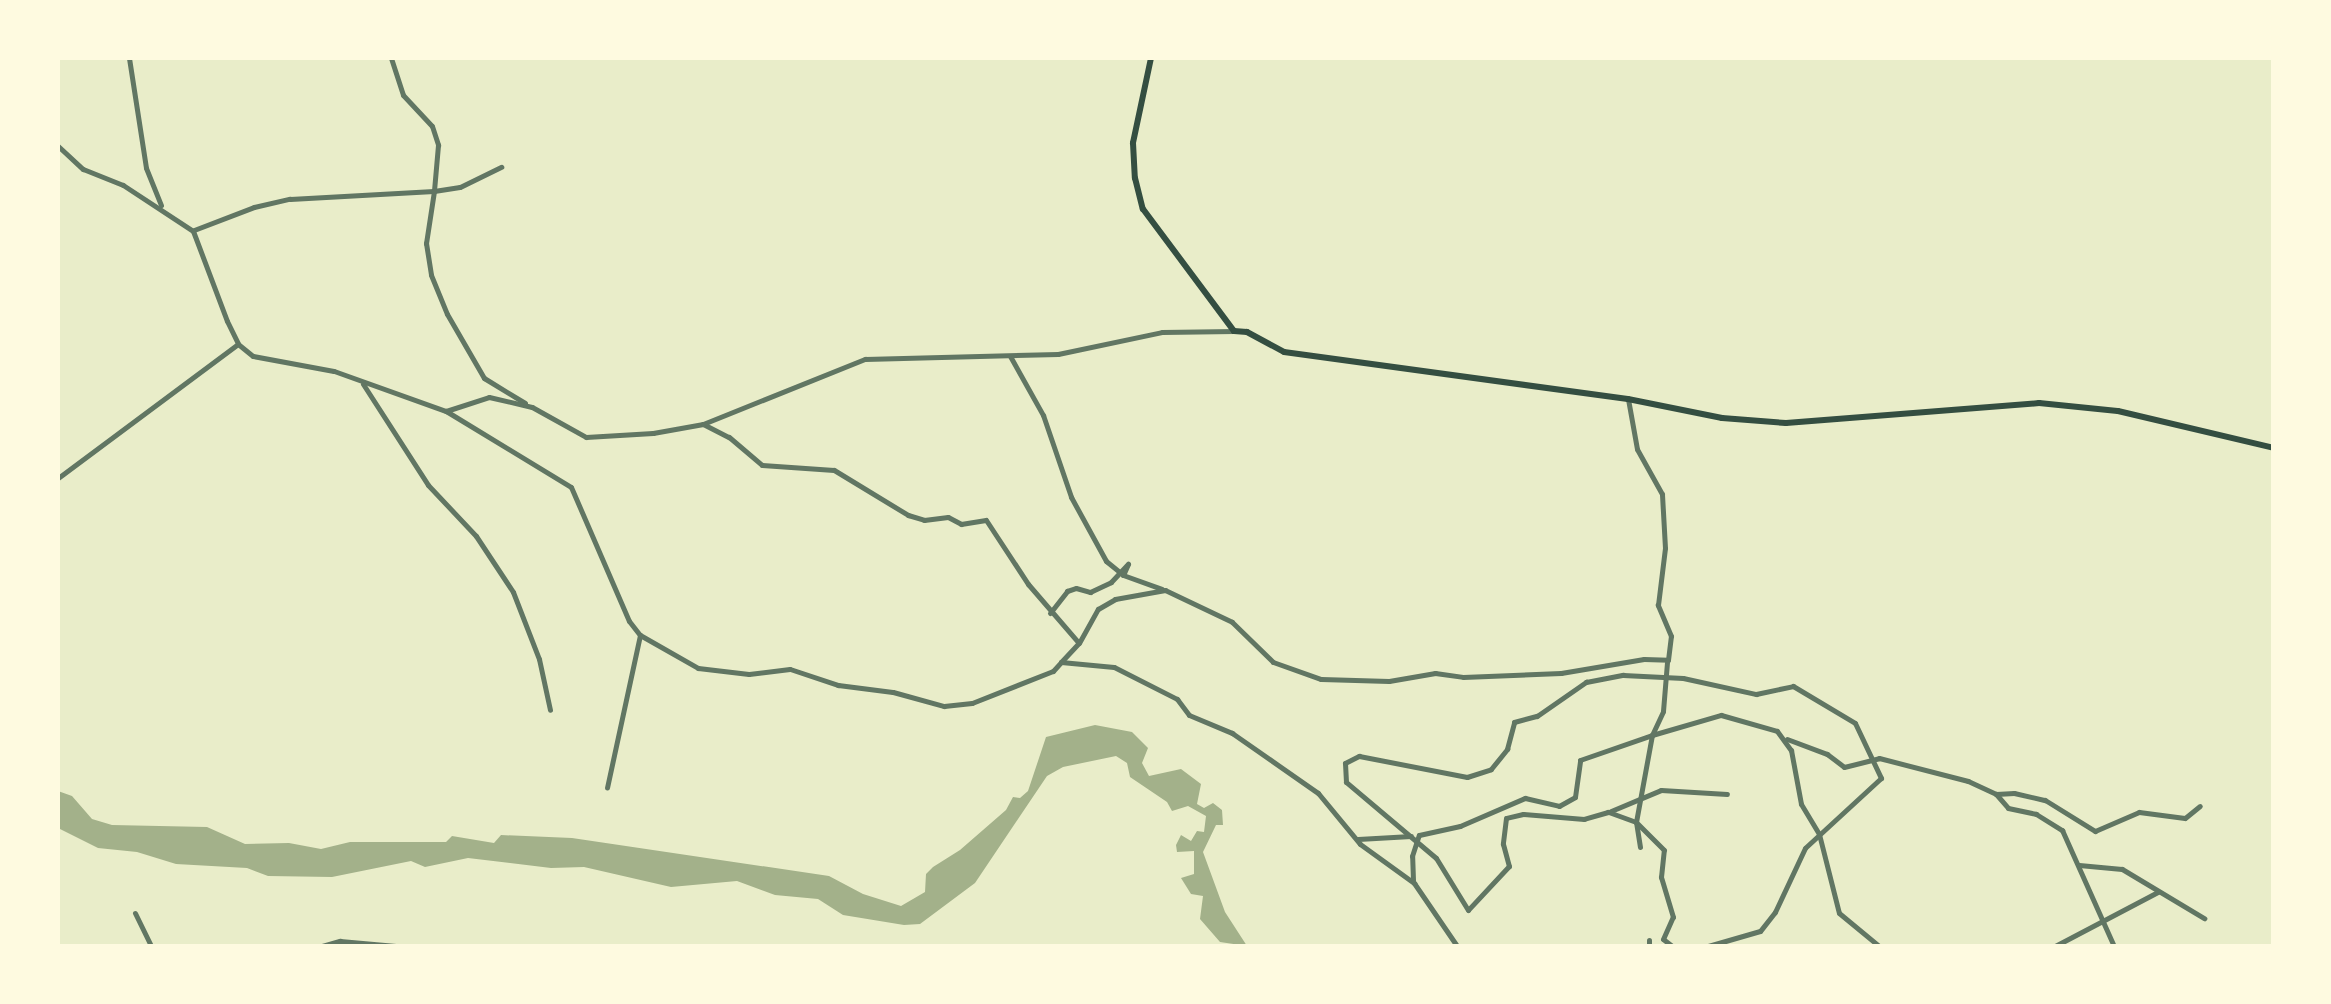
<!DOCTYPE html>
<html>
<head>
<meta charset="utf-8">
<style>
	body { margin:0 }
	#map { position:relative; width:2331px; height:1004px; overflow:hidden; background:#e9edc9; font-family:Inter,sans-serif }
	div>[style] { position:absolute }
	[style*='--x'] { left:calc(var(--x)*1px); top:calc(var(--y)*1px); width:calc(var(--w)*1px); rotate:calc(var(--a)*1deg) }
	.water>* { inset:0; background:#a3b18a }
	.minor>* { height:5px; margin:-2.5px; padding:0 2.5px; transform-origin:2.5px; border-radius:2.5px; background:#617663 }
	.secondary>* { height:6px; margin:-3px; padding:0 3px; transform-origin:3px; border-radius:3px; background:#344e41 }
	span { translate:-50% -50%; white-space:nowrap; text-align:center; line-height:1.15; -webkit-text-stroke:8px #fefae0; paint-order:stroke }
	.frame { position:absolute; inset:0; border:60px solid #fefae0; pointer-events:none }
</style>
</head>
<body>
<div id="map">
	<div class="water">
		<i style="clip-path:polygon(1095px 725px,1132px 732px,1148px 748px,1142px 763px,1149px 776px,1181px 769px,1201px 784px,1197px 804px,1204px 808px,1213px 803px,1222px 810px,1223px 825px,1216px 825px,1203px 852px,1225px 912px,1247px 946px,1220px 942px,1200px 919px,1203px 896px,1191px 894px,1181px 878px,1194px 874px,1194px 851px,1177px 852px,1176px 845px,1181px 835px,1191px 841px,1197px 831px,1204px 832px,1206px 816px,1188px 806px,1172px 811px,1167px 802px,1130px 777px,1127px 763px,1116px 756px,1063px 767px,1047px 776px,975px 883px,920px 924px,904px 925px,843px 915px,818px 899px,775px 895px,737px 881px,671px 887px,584px 867px,551px 868px,468px 858px,425px 867px,411px 861px,332px 877px,268px 876px,247px 868px,176px 864px,137px 852px,98px 848px,58px 828px,58px 791px,72px 796px,92px 819px,112px 825px,207px 827px,245px 844px,289px 843px,321px 849px,350px 842px,446px 842px,452px 836px,494px 843px,501px 835px,572px 838px,829px 876px,863px 894px,901px 906px,925px 892px,926px 874px,933px 867px,960px 850px,1006px 810px,1013px 797px,1020px 798px,1028px 791px,1046px 737px)"></i>
	</div>
	<div class="minor">
		<i style="--x:129;--y:58;--w:111;--a:81.2"></i>
		<i style="--x:146;--y:168;--w:40;--a:68"></i>
		<i style="--x:391;--y:58;--w:39;--a:72"></i>
		<i style="--x:403;--y:95;--w:42;--a:46.9"></i>
		<i style="--x:432;--y:126;--w:20;--a:72"></i>
		<i style="--x:438;--y:145;--w:46;--a:95"></i>
		<i style="--x:434;--y:191;--w:26;--a:-9"></i>
		<i style="--x:460;--y:187;--w:46;--a:-26"></i>
		<i style="--x:58;--y:146;--w:34;--a:43"></i>
		<i style="--x:83;--y:169;--w:43;--a:21.8"></i>
		<i style="--x:123;--y:185;--w:84;--a:33.3"></i>
		<i style="--x:193;--y:231;--w:96;--a:69.3"></i>
		<i style="--x:227;--y:321;--w:25;--a:64"></i>
		<i style="--x:238;--y:344;--w:19;--a:39"></i>
		<i style="--x:253;--y:356;--w:82;--a:10.5"></i>
		<i style="--x:334;--y:371;--w:119;--a:19.7"></i>
		<i style="--x:446;--y:411;--w:146;--a:31.3"></i>
		<i style="--x:571;--y:487;--w:146;--a:66.6"></i>
		<i style="--x:629;--y:621;--w:18;--a:52"></i>
		<i style="--x:640;--y:635;--w:156;--a:102.2"></i>
		<i style="--x:194;--y:230;--w:64;--a:-21"></i>
		<i style="--x:254;--y:207;--w:37;--a:-13"></i>
		<i style="--x:290;--y:199;--w:144;--a:-3.2"></i>
		<i style="--x:434;--y:191;--w:53;--a:98.7"></i>
		<i style="--x:426;--y:243;--w:32;--a:81"></i>
		<i style="--x:431;--y:275;--w:42;--a:67.7"></i>
		<i style="--x:447;--y:314;--w:74;--a:60"></i>
		<i style="--x:484;--y:378;--w:48;--a:31.4"></i>
		<i style="--x:1010;--y:356;--w:68;--a:60.8"></i>
		<i style="--x:1043;--y:415;--w:87;--a:71.1"></i>
		<i style="--x:1071;--y:497;--w:73;--a:61.3"></i>
		<i style="--x:1106;--y:561;--w:22;--a:39"></i>
		<i style="--x:1123;--y:575;--w:41;--a:19.7"></i>
		<i style="--x:363;--y:384;--w:120;--a:57.2"></i>
		<i style="--x:428;--y:485;--w:70;--a:46.7"></i>
		<i style="--x:476;--y:536;--w:67;--a:56.5"></i>
		<i style="--x:513;--y:592;--w:72;--a:68.8"></i>
		<i style="--x:539;--y:659;--w:52;--a:77.8"></i>
		<i style="--x:446;--y:411;--w:45;--a:-18"></i>
		<i style="--x:489;--y:397;--w:44;--a:13.1"></i>
		<i style="--x:532;--y:407;--w:62;--a:29.1"></i>
		<i style="--x:586;--y:437;--w:67;--a:-3.4"></i>
		<i style="--x:653;--y:433;--w:51;--a:-10.2"></i>
		<i style="--x:703;--y:424;--w:175;--a:-21.9"></i>
		<i style="--x:865;--y:359;--w:193;--a:-1.5"></i>
		<i style="--x:1058;--y:354;--w:106;--a:-11.9"></i>
		<i style="--x:1162;--y:332;--w:72;--a:-0.8"></i>
		<i style="--x:703;--y:424;--w:29;--a:27"></i>
		<i style="--x:729;--y:437;--w:43;--a:40.3"></i>
		<i style="--x:762;--y:465;--w:72;--a:4"></i>
		<i style="--x:834;--y:470;--w:87;--a:31.3"></i>
		<i style="--x:908;--y:515;--w:17;--a:17"></i>
		<i style="--x:924;--y:520;--w:24;--a:-7"></i>
		<i style="--x:948;--y:517;--w:15;--a:28"></i>
		<i style="--x:961;--y:524;--w:25;--a:-9"></i>
		<i style="--x:986;--y:520;--w:77;--a:56.7"></i>
		<i style="--x:1028;--y:584;--w:77;--a:49.2"></i>
		<i style="--x:58;--y:478;--w:224;--a:-36.7"></i>
		<i style="--x:1050;--y:613;--w:28;--a:-52"></i>
		<i style="--x:1067;--y:591;--w:9;--a:-18"></i>
		<i style="--x:1076;--y:588;--w:15;--a:16"></i>
		<i style="--x:1090;--y:592;--w:23;--a:-25"></i>
		<i style="--x:1111;--y:582;--w:25;--a:-47"></i>
		<i style="--x:1128;--y:564;--w:12;--a:114"></i>
		<i style="--x:640;--y:635;--w:67;--a:29.6"></i>
		<i style="--x:698;--y:668;--w:51;--a:6.7"></i>
		<i style="--x:749;--y:674;--w:41;--a:-7"></i>
		<i style="--x:790;--y:669;--w:51;--a:18.4"></i>
		<i style="--x:838;--y:685;--w:55;--a:7.3"></i>
		<i style="--x:893;--y:692;--w:53;--a:15.4"></i>
		<i style="--x:944;--y:706;--w:28;--a:-6"></i>
		<i style="--x:972;--y:703;--w:87;--a:-21.6"></i>
		<i style="--x:1053;--y:671;--w:12;--a:-48"></i>
		<i style="--x:1061;--y:662;--w:53;--a:5.4"></i>
		<i style="--x:1114;--y:667;--w:71;--a:26.9"></i>
		<i style="--x:1177;--y:699;--w:20;--a:53"></i>
		<i style="--x:1189;--y:715;--w:47;--a:22.7"></i>
		<i style="--x:1232;--y:733;--w:105;--a:34.9"></i>
		<i style="--x:1318;--y:793;--w:66;--a:50.5"></i>
		<i style="--x:1360;--y:844;--w:67;--a:35.8"></i>
		<i style="--x:1414;--y:883;--w:76;--a:55.7"></i>
		<i style="--x:1061;--y:662;--w:26;--a:-47"></i>
		<i style="--x:1079;--y:643;--w:39;--a:-61"></i>
		<i style="--x:1098;--y:609;--w:20;--a:-30"></i>
		<i style="--x:1115;--y:599;--w:51;--a:-10.2"></i>
		<i style="--x:1165;--y:590;--w:74;--a:25.5"></i>
		<i style="--x:1232;--y:622;--w:57;--a:44.3"></i>
		<i style="--x:1273;--y:662;--w:51;--a:19.5"></i>
		<i style="--x:1321;--y:679;--w:68;--a:1.7"></i>
		<i style="--x:1389;--y:681;--w:47;--a:-9.9"></i>
		<i style="--x:1435;--y:673;--w:28;--a:8"></i>
		<i style="--x:1463;--y:677;--w:98;--a:-2.3"></i>
		<i style="--x:1561;--y:673;--w:84;--a:-9.6"></i>
		<i style="--x:1644;--y:659;--w:24;--a:2"></i>
		<i style="--x:1668;--y:660;--w:24;--a:-83"></i>
		<i style="--x:1671;--y:636;--w:34;--a:-113"></i>
		<i style="--x:1658;--y:605;--w:57;--a:-83"></i>
		<i style="--x:1665;--y:548;--w:54;--a:-93.2"></i>
		<i style="--x:1662;--y:494;--w:51;--a:-119.1"></i>
		<i style="--x:1637;--y:449;--w:51;--a:-100.2"></i>
		<i style="--x:1787;--y:739;--w:43;--a:20.6"></i>
		<i style="--x:1827;--y:754;--w:21;--a:37"></i>
		<i style="--x:1844;--y:767;--w:36;--a:-14"></i>
		<i style="--x:1879;--y:758;--w:92;--a:14.5"></i>
		<i style="--x:1968;--y:781;--w:31;--a:25"></i>
		<i style="--x:1996;--y:794;--w:18;--a:-3"></i>
		<i style="--x:2014;--y:793;--w:32;--a:13"></i>
		<i style="--x:2045;--y:800;--w:59;--a:31.8"></i>
		<i style="--x:2095;--y:831;--w:48;--a:-23.4"></i>
		<i style="--x:2139;--y:812;--w:46;--a:7.4"></i>
		<i style="--x:2185;--y:818;--w:19;--a:-39"></i>
		<i style="--x:1996;--y:794;--w:18;--a:49"></i>
		<i style="--x:2008;--y:808;--w:29;--a:12"></i>
		<i style="--x:2036;--y:814;--w:31;--a:32"></i>
		<i style="--x:2062;--y:830;--w:127;--a:65.9"></i>
		<i style="--x:1611;--y:811;--w:54;--a:-22.8"></i>
		<i style="--x:1661;--y:790;--w:66;--a:3.5"></i>
		<i style="--x:1358;--y:839;--w:53;--a:-3.2"></i>
		<i style="--x:1640;--y:847;--w:25;--a:-99"></i>
		<i style="--x:1636;--y:822;--w:88;--a:-79.6"></i>
		<i style="--x:1652;--y:735;--w:72;--a:-16.2"></i>
		<i style="--x:1721;--y:715;--w:58;--a:15.9"></i>
		<i style="--x:1777;--y:731;--w:24;--a:54"></i>
		<i style="--x:1791;--y:750;--w:55;--a:79.5"></i>
		<i style="--x:1801;--y:804;--w:35;--a:59"></i>
		<i style="--x:1819;--y:834;--w:81;--a:75.8"></i>
		<i style="--x:1839;--y:913;--w:52;--a:39.5"></i>
		<i style="--x:2079;--y:865;--w:43;--a:5.3"></i>
		<i style="--x:2122;--y:869;--w:96;--a:30.9"></i>
		<i style="--x:1413;--y:880;--w:24;--a:-92"></i>
		<i style="--x:1412;--y:856;--w:22;--a:-72"></i>
		<i style="--x:1419;--y:835;--w:42;--a:-12.4"></i>
		<i style="--x:1460;--y:826;--w:71;--a:-23.3"></i>
		<i style="--x:1525;--y:798;--w:35;--a:13"></i>
		<i style="--x:1559;--y:806;--w:18;--a:-29"></i>
		<i style="--x:1575;--y:797;--w:37;--a:-82"></i>
		<i style="--x:1580;--y:760;--w:76;--a:-19.1"></i>
		<i style="--x:1652;--y:735;--w:26;--a:-65"></i>
		<i style="--x:1663;--y:711;--w:49;--a:-85.3"></i>
		<i style="--x:135;--y:913;--w:37;--a:64"></i>
		<i style="--x:1649;--y:940;--w:6;--a:90"></i>
		<i style="--x:322;--y:946;--w:19;--a:-16"></i>
		<i style="--x:340;--y:941;--w:56;--a:5.1"></i>
		<i style="--x:1672;--y:946;--w:11;--a:-142"></i>
		<i style="--x:1663;--y:939;--w:24;--a:-66"></i>
		<i style="--x:1673;--y:917;--w:42;--a:-106.7"></i>
		<i style="--x:1661;--y:877;--w:27;--a:-84"></i>
		<i style="--x:1664;--y:850;--w:40;--a:-135"></i>
		<i style="--x:1636;--y:822;--w:30;--a:-160"></i>
		<i style="--x:1608;--y:812;--w:25;--a:164"></i>
		<i style="--x:1584;--y:819;--w:61;--a:-175.3"></i>
		<i style="--x:1523;--y:814;--w:17;--a:167"></i>
		<i style="--x:1506;--y:818;--w:26;--a:97"></i>
		<i style="--x:1503;--y:844;--w:23;--a:75"></i>
		<i style="--x:1509;--y:866;--w:60;--a:133"></i>
		<i style="--x:1468;--y:910;--w:61;--a:-121.6"></i>
		<i style="--x:1436;--y:858;--w:118;--a:-139.8"></i>
		<i style="--x:1346;--y:782;--w:19;--a:-93"></i>
		<i style="--x:1345;--y:763;--w:16;--a:-27"></i>
		<i style="--x:1359;--y:756;--w:110;--a:11"></i>
		<i style="--x:1467;--y:777;--w:25;--a:-18"></i>
		<i style="--x:1491;--y:769;--w:26;--a:-51"></i>
		<i style="--x:1507;--y:749;--w:28;--a:-75"></i>
		<i style="--x:1514;--y:722;--w:24;--a:-15"></i>
		<i style="--x:1537;--y:716;--w:60;--a:-34.8"></i>
		<i style="--x:1586;--y:682;--w:38;--a:-11"></i>
		<i style="--x:1623;--y:675;--w:60;--a:2.9"></i>
		<i style="--x:1683;--y:678;--w:75;--a:12.4"></i>
		<i style="--x:1756;--y:694;--w:38;--a:-12"></i>
		<i style="--x:1793;--y:686;--w:72;--a:30.8"></i>
		<i style="--x:1855;--y:723;--w:61;--a:64.7"></i>
		<i style="--x:1881;--y:778;--w:103;--a:137.4"></i>
		<i style="--x:1805;--y:848;--w:71;--a:115.1"></i>
		<i style="--x:1775;--y:912;--w:24;--a:128"></i>
		<i style="--x:1760;--y:931;--w:54;--a:163.9"></i>
		<i style="--x:2055;--y:946;--w:116;--a:-27.7"></i>
	</div>
	<div class="secondary">
		<i style="--x:1151;--y:58;--w:87;--a:102"></i>
		<i style="--x:1133;--y:143;--w:35;--a:87"></i>
		<i style="--x:1135;--y:178;--w:32;--a:76"></i>
		<i style="--x:1143;--y:209;--w:152;--a:53.3"></i>
		<i style="--x:1234;--y:331;--w:13;--a:4"></i>
		<i style="--x:1247;--y:332;--w:42;--a:28.4"></i>
		<i style="--x:1284;--y:352;--w:347;--a:7.8"></i>
		<i style="--x:1628;--y:399;--w:96;--a:11.4"></i>
		<i style="--x:1722;--y:418;--w:64;--a:4.5"></i>
		<i style="--x:1786;--y:423;--w:254;--a:-4.5"></i>
		<i style="--x:2039;--y:403;--w:79;--a:5.8"></i>
		<i style="--x:2118;--y:411;--w:160;--a:13.3"></i>
	</div>
	<div class="frame"></div>
</div>
</body>
</html>
